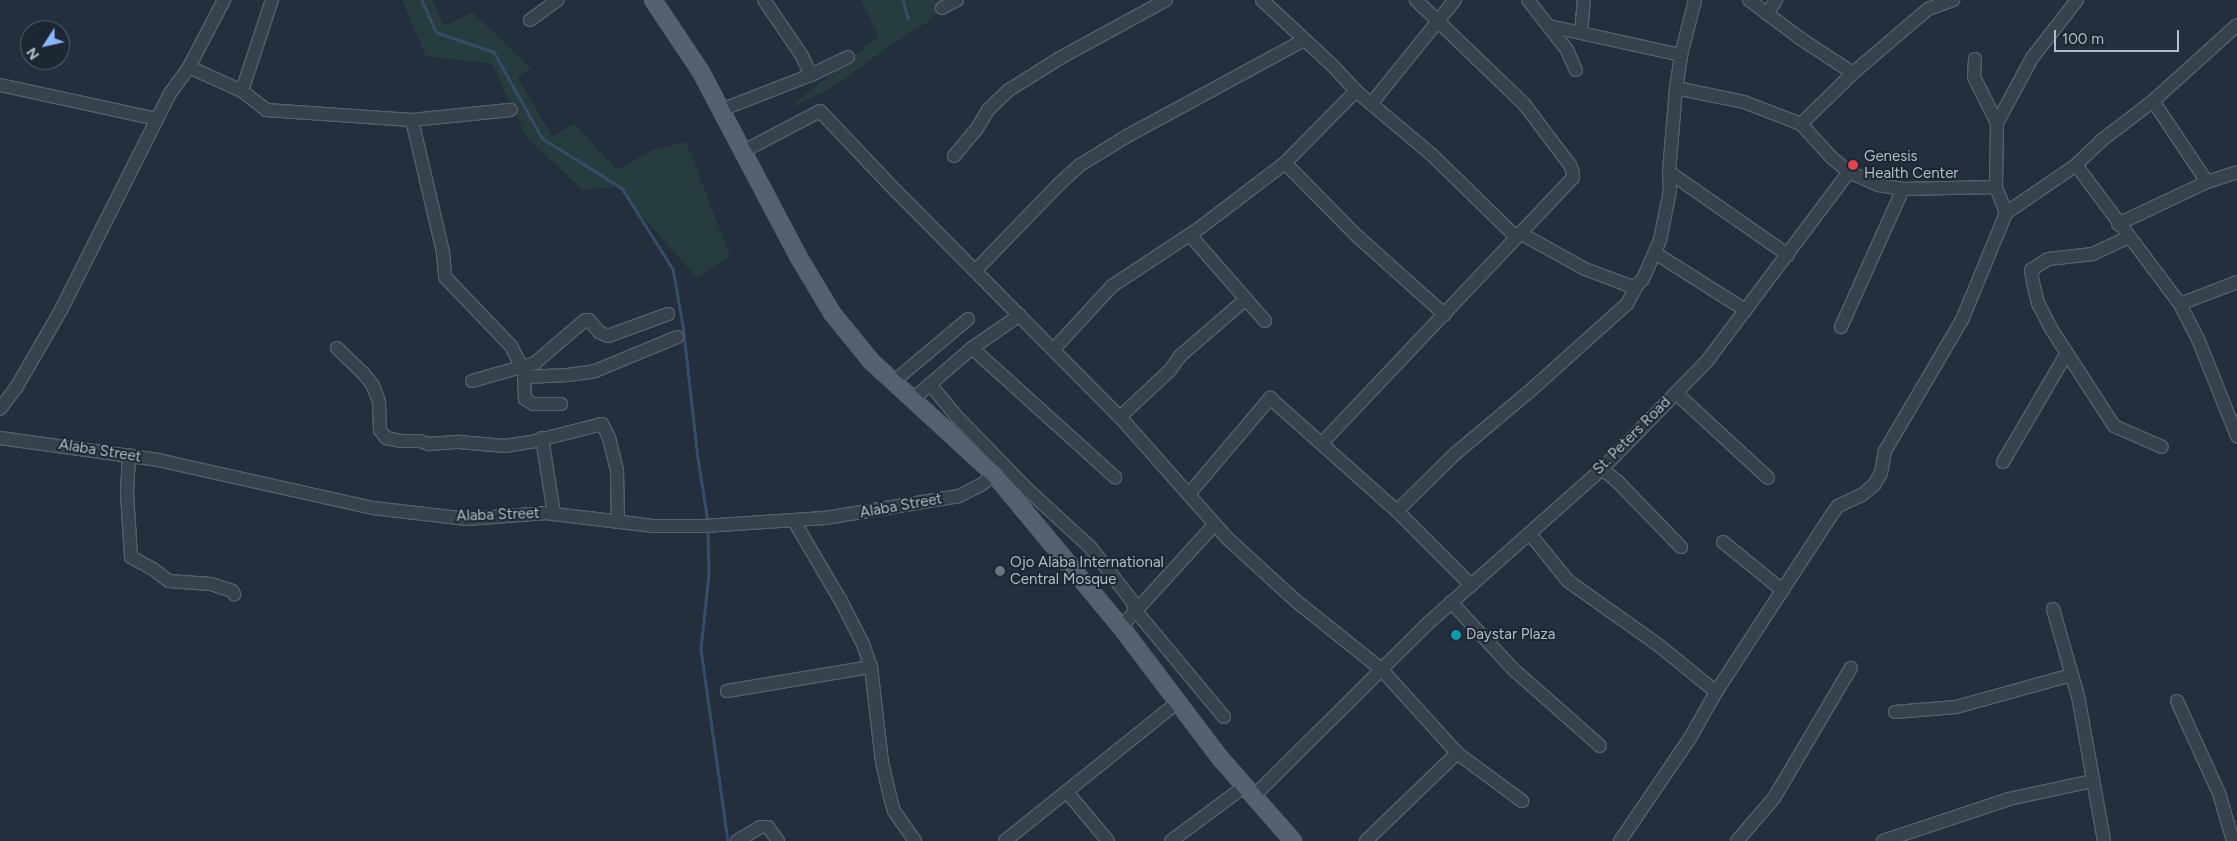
<!DOCTYPE html>
<html>
<head>
<meta charset="utf-8">
<style>
	body { margin:0 }
	#map { position:relative; width:2237px; height:841px; overflow:hidden; background:#242f3e; font-family:Figtree,sans-serif }
	div>[style] { position:absolute }
	[style*='--x'] { left:calc(var(--x)*1px); top:calc(var(--y)*1px); width:calc(var(--w)*1px); rotate:calc(var(--a)*1deg) }
	.green>* { inset:0; background:#263c3f }
	.stream>* { height:2.5px; margin:-1.25px; padding:0 1.25px; transform-origin:1.25px; border-radius:1.25px; background:#394c67 }
	.roads { filter:drop-shadow(1px 0 #565f6c) drop-shadow(-1px 0 #565f6c) drop-shadow(0 1px #565f6c) drop-shadow(0 -1px #565f6c) }
	.minor>* { height:12px; margin:-6px; padding:0 6px; transform-origin:6px; border-radius:6px; background:#38414e }
	.major>* { height:16px; margin:-8px; padding:0 8px; transform-origin:8px; border-radius:8px; background:#56606e }
	.dots>* { width:14px; height:14px; translate:-50% -50%; box-sizing:border-box; border:2px solid #1d2633; border-radius:50% }
	span { translate:-50% -50%; white-space:nowrap; text-align:center; line-height:1.15; -webkit-text-stroke:4px #1d2633; paint-order:stroke }
	.poi-label { font-size:15px; color:#b4bcc9 }
	.left { translate:0 -50%; text-align:left }
	.street-label { font-size:15px; color:#b4bcc9 }
	.north { position:absolute; left:20px; top:20px; width:50px; height:50px; box-sizing:border-box; background:#1d2633; border:1px solid #59626f; border-radius:50%; rotate:235deg; font-size:14px; font-weight:700; line-height:20px; text-align:center; color:#b4bcc9 }
	.north::after { content:''; display:block; margin:auto; width:18px; height:22px; background:#8ab4f8; clip-path:polygon(50% 0,100% 100%,50% 72%,0 100%) }
	.scale { position:absolute; left:2054px; top:30px; width:125px; height:22px; box-sizing:border-box; border:2px solid #b4bcc9; border-top:0; padding-left:6px; font-size:15px; line-height:18px; white-space:nowrap; color:#b4bcc9; -webkit-text-stroke:4px #1d2633; paint-order:stroke }
</style>
</head>
<body>
<div id="map">
	<div class="green">
		<i style="clip-path:polygon(402px 0,432px 0,444px 26px,472px 12px,531px 68px,517px 77px,552px 136px,575px 124px,617px 170px,652px 150px,686px 142px,730px 255px,698px 279px,616px 187px,583px 190px,527px 138px,492px 64px,426px 56px)"></i>
		<i style="clip-path:polygon(861px 0,945px 0,947px 2px,928px 22px,901px 38px,830px 89px,787px 109px,879px 36px)"></i>
	</div>
	<div class="stream">
		<i style="--x:422;--y:0;--w:35;--a:66"></i>
		<i style="--x:436;--y:32;--w:61;--a:19"></i>
		<i style="--x:494;--y:52;--w:98;--a:60.8"></i>
		<i style="--x:542;--y:138;--w:94;--a:32"></i>
		<i style="--x:622;--y:188;--w:96;--a:57.8"></i>
		<i style="--x:673;--y:269;--w:57;--a:79.9"></i>
		<i style="--x:683;--y:325;--w:134;--a:83.6"></i>
		<i style="--x:698;--y:458;--w:65;--a:81.1"></i>
		<i style="--x:903;--y:0;--w:19;--a:74"></i>
		<i style="--x:708;--y:530;--w:44;--a:88.7"></i>
		<i style="--x:709;--y:574;--w:75;--a:96.1"></i>
		<i style="--x:701;--y:649;--w:194;--a:82"></i>
	</div>
	<div class="roads">
		<div class="minor">
			<i style="--x:764;--y:0;--w:68;--a:55.8"></i>
			<i style="--x:802;--y:56;--w:21;--a:65"></i>
			<i style="--x:1262;--y:0;--w:96;--a:42.9"></i>
			<i style="--x:1332;--y:65;--w:35;--a:47"></i>
			<i style="--x:1356;--y:91;--w:99;--a:40.1"></i>
			<i style="--x:1432;--y:155;--w:117;--a:44.3"></i>
			<i style="--x:1528;--y:0;--w:63;--a:52"></i>
			<i style="--x:1567;--y:50;--w:22;--a:66"></i>
			<i style="--x:1749;--y:0;--w:65;--a:36.9"></i>
			<i style="--x:1801;--y:39;--w:62;--a:33.2"></i>
			<i style="--x:942;--y:8;--w:17;--a:-28"></i>
			<i style="--x:1767;--y:14;--w:17;--a:-57"></i>
			<i style="--x:530;--y:20;--w:34;--a:-36"></i>
			<i style="--x:1549;--y:26;--w:135;--a:12.4"></i>
			<i style="--x:1581;--y:33;--w:33;--a:-85"></i>
			<i style="--x:1975;--y:59;--w:18;--a:93"></i>
			<i style="--x:1974;--y:77;--w:51;--a:63.4"></i>
			<i style="--x:189;--y:67;--w:58;--a:24.4"></i>
			<i style="--x:242;--y:91;--w:31;--a:38"></i>
			<i style="--x:266;--y:110;--w:146;--a:3.9"></i>
			<i style="--x:412;--y:120;--w:99;--a:-5.8"></i>
			<i style="--x:0;--y:85;--w:161;--a:12.2"></i>
			<i style="--x:1676;--y:88;--w:69;--a:11.6"></i>
			<i style="--x:1744;--y:102;--w:61;--a:21.1"></i>
			<i style="--x:1801;--y:124;--w:46;--a:47.6"></i>
			<i style="--x:1832;--y:158;--w:22;--a:39"></i>
			<i style="--x:1849;--y:172;--w:32;--a:24"></i>
			<i style="--x:1878;--y:185;--w:25;--a:9"></i>
			<i style="--x:1903;--y:189;--w:93;--a:-1.2"></i>
			<i style="--x:242;--y:91;--w:96;--a:-71.8"></i>
			<i style="--x:2153;--y:101;--w:97;--a:56.3"></i>
			<i style="--x:1371;--y:104;--w:134;--a:-51.1"></i>
			<i style="--x:721;--y:110;--w:97;--a:-21.3"></i>
			<i style="--x:811;--y:75;--w:41;--a:-25.9"></i>
			<i style="--x:412;--y:120;--w:136;--a:76.8"></i>
			<i style="--x:443;--y:252;--w:25;--a:85"></i>
			<i style="--x:445;--y:277;--w:95;--a:46.3"></i>
			<i style="--x:511;--y:346;--w:29;--a:63"></i>
			<i style="--x:524;--y:372;--w:27;--a:88"></i>
			<i style="--x:525;--y:399;--w:9;--a:32"></i>
			<i style="--x:533;--y:404;--w:28;--a:0"></i>
			<i style="--x:1801;--y:124;--w:73;--a:-44.4"></i>
			<i style="--x:1853;--y:73;--w:99;--a:-40.5"></i>
			<i style="--x:1928;--y:9;--w:27;--a:-20"></i>
			<i style="--x:742;--y:152;--w:88;--a:-27.7"></i>
			<i style="--x:820;--y:111;--w:110;--a:46.5"></i>
			<i style="--x:896;--y:191;--w:318;--a:45.3"></i>
			<i style="--x:1120;--y:417;--w:162;--a:48.5"></i>
			<i style="--x:1227;--y:538;--w:93;--a:42.4"></i>
			<i style="--x:1296;--y:601;--w:110;--a:38.7"></i>
			<i style="--x:1382;--y:670;--w:112;--a:47.9"></i>
			<i style="--x:1457;--y:753;--w:81;--a:36.4"></i>
			<i style="--x:954;--y:156;--w:34;--a:-50"></i>
			<i style="--x:976;--y:130;--w:23;--a:-59"></i>
			<i style="--x:988;--y:110;--w:29;--a:-44"></i>
			<i style="--x:1009;--y:90;--w:60;--a:-32.1"></i>
			<i style="--x:1060;--y:58;--w:121;--a:-28.7"></i>
			<i style="--x:1285;--y:163;--w:103;--a:45.4"></i>
			<i style="--x:1357;--y:236;--w:118;--a:41.9"></i>
			<i style="--x:2076;--y:165;--w:174;--a:53.2"></i>
			<i style="--x:2180;--y:304;--w:39;--a:63"></i>
			<i style="--x:2198;--y:339;--w:105;--a:68.1"></i>
			<i style="--x:1669;--y:172;--w:145;--a:34.9"></i>
			<i style="--x:2006;--y:213;--w:28;--a:-111"></i>
			<i style="--x:1996;--y:187;--w:64;--a:-89.1"></i>
			<i style="--x:1997;--y:123;--w:74;--a:-61.7"></i>
			<i style="--x:2032;--y:58;--w:73;--a:-52.2"></i>
			<i style="--x:2118;--y:224;--w:98;--a:-25.3"></i>
			<i style="--x:2207;--y:182;--w:32;--a:-18"></i>
			<i style="--x:1520;--y:233;--w:74;--a:29"></i>
			<i style="--x:1585;--y:269;--w:48;--a:20.7"></i>
			<i style="--x:1630;--y:286;--w:7;--a:-8"></i>
			<i style="--x:1637;--y:285;--w:8;--a:-45"></i>
			<i style="--x:1643;--y:279;--w:43;--a:-66.4"></i>
			<i style="--x:1660;--y:240;--w:50;--a:-78.5"></i>
			<i style="--x:1670;--y:191;--w:19;--a:-93"></i>
			<i style="--x:1669;--y:172;--w:84;--a:-85.2"></i>
			<i style="--x:1676;--y:88;--w:33;--a:-81"></i>
			<i style="--x:1681;--y:55;--w:57;--a:-75.7"></i>
			<i style="--x:1190;--y:235;--w:114;--a:48.9"></i>
			<i style="--x:2129;--y:237;--w:40;--a:155"></i>
			<i style="--x:2093;--y:254;--w:45;--a:173.7"></i>
			<i style="--x:2048;--y:259;--w:20;--a:147"></i>
			<i style="--x:2031;--y:270;--w:12;--a:81"></i>
			<i style="--x:2033;--y:282;--w:22;--a:77"></i>
			<i style="--x:2038;--y:303;--w:30;--a:63"></i>
			<i style="--x:2052;--y:330;--w:114;--a:57.1"></i>
			<i style="--x:2114;--y:426;--w:52;--a:23.6"></i>
			<i style="--x:1655;--y:253;--w:107;--a:32.3"></i>
			<i style="--x:976;--y:270;--w:121;--a:-46"></i>
			<i style="--x:1060;--y:183;--w:27;--a:-42"></i>
			<i style="--x:1080;--y:165;--w:57;--a:-31.5"></i>
			<i style="--x:1129;--y:135;--w:199;--a:-28.5"></i>
			<i style="--x:2180;--y:304;--w:61;--a:-21.1"></i>
			<i style="--x:1841;--y:327;--w:151;--a:-65.8"></i>
			<i style="--x:337;--y:348;--w:37;--a:44"></i>
			<i style="--x:364;--y:374;--w:15;--a:53"></i>
			<i style="--x:373;--y:386;--w:17;--a:69"></i>
			<i style="--x:379;--y:402;--w:28;--a:88"></i>
			<i style="--x:380;--y:430;--w:10;--a:53"></i>
			<i style="--x:386;--y:438;--w:15;--a:11"></i>
			<i style="--x:401;--y:441;--w:19;--a:0"></i>
			<i style="--x:420;--y:441;--w:9;--a:21"></i>
			<i style="--x:428;--y:444;--w:31;--a:-4"></i>
			<i style="--x:459;--y:442;--w:46;--a:5"></i>
			<i style="--x:505;--y:446;--w:26;--a:-9"></i>
			<i style="--x:531;--y:442;--w:73;--a:-14.2"></i>
			<i style="--x:602;--y:424;--w:16;--a:63"></i>
			<i style="--x:609;--y:438;--w:34;--a:76"></i>
			<i style="--x:617;--y:471;--w:50;--a:88.9"></i>
			<i style="--x:972;--y:348;--w:193;--a:42.1"></i>
			<i style="--x:1054;--y:349;--w:86;--a:-47.4"></i>
			<i style="--x:1112;--y:286;--w:107;--a:-33.5"></i>
			<i style="--x:1201;--y:227;--w:106;--a:-37.3"></i>
			<i style="--x:1285;--y:163;--w:101;--a:-45.4"></i>
			<i style="--x:524;--y:377;--w:44;--a:-2.6"></i>
			<i style="--x:568;--y:375;--w:27;--a:-8"></i>
			<i style="--x:595;--y:371;--w:89;--a:-22.5"></i>
			<i style="--x:472;--y:381;--w:66;--a:-15.9"></i>
			<i style="--x:535;--y:363;--w:66;--a:-40.7"></i>
			<i style="--x:585;--y:320;--w:4;--a:0"></i>
			<i style="--x:589;--y:320;--w:16;--a:50"></i>
			<i style="--x:599;--y:332;--w:10;--a:24"></i>
			<i style="--x:608;--y:336;--w:64;--a:-20.1"></i>
			<i style="--x:893;--y:382;--w:98;--a:-40"></i>
			<i style="--x:930;--y:384;--w:43;--a:50.7"></i>
			<i style="--x:957;--y:417;--w:102;--a:45.8"></i>
			<i style="--x:1028;--y:490;--w:86;--a:42.6"></i>
			<i style="--x:1091;--y:548;--w:67;--a:52.3"></i>
			<i style="--x:1132;--y:601;--w:9;--a:72"></i>
			<i style="--x:1135;--y:610;--w:139;--a:50.2"></i>
			<i style="--x:1676;--y:393;--w:125;--a:42.7"></i>
			<i style="--x:913;--y:399;--w:78;--a:-40.8"></i>
			<i style="--x:972;--y:348;--w:58;--a:-34.5"></i>
			<i style="--x:0;--y:409;--w:26;--a:-53"></i>
			<i style="--x:16;--y:388;--w:90;--a:-60"></i>
			<i style="--x:61;--y:310;--w:214;--a:-63.3"></i>
			<i style="--x:157;--y:119;--w:30;--a:-63"></i>
			<i style="--x:171;--y:92;--w:31;--a:-54"></i>
			<i style="--x:189;--y:67;--w:76;--a:-62.4"></i>
			<i style="--x:1120;--y:417;--w:69;--a:-43.2"></i>
			<i style="--x:1170;--y:370;--w:17;--a:-54"></i>
			<i style="--x:1180;--y:356;--w:87;--a:-40.8"></i>
			<i style="--x:0;--y:438;--w:160;--a:7.9"></i>
			<i style="--x:158;--y:460;--w:220;--a:12.6"></i>
			<i style="--x:373;--y:508;--w:95;--a:6.7"></i>
			<i style="--x:467;--y:519;--w:79;--a:-4.3"></i>
			<i style="--x:546;--y:513;--w:108;--a:6.9"></i>
			<i style="--x:653;--y:526;--w:51;--a:0"></i>
			<i style="--x:704;--y:526;--w:121;--a:-3.8"></i>
			<i style="--x:825;--y:518;--w:136;--a:-9.3"></i>
			<i style="--x:959;--y:496;--w:25;--a:-27"></i>
			<i style="--x:981;--y:485;--w:17;--a:-40"></i>
			<i style="--x:542;--y:438;--w:77;--a:81"></i>
			<i style="--x:1322;--y:443;--w:365;--a:-46.6"></i>
			<i style="--x:1573;--y:178;--w:5;--a:-90"></i>
			<i style="--x:1573;--y:173;--w:9;--a:-111"></i>
			<i style="--x:1570;--y:165;--w:76;--a:-127"></i>
			<i style="--x:1524;--y:104;--w:150;--a:-136.1"></i>
			<i style="--x:129;--y:455;--w:38;--a:93"></i>
			<i style="--x:127;--y:493;--w:64;--a:86.4"></i>
			<i style="--x:131;--y:557;--w:25;--a:29"></i>
			<i style="--x:153;--y:569;--w:20;--a:37"></i>
			<i style="--x:169;--y:581;--w:42;--a:4.1"></i>
			<i style="--x:211;--y:584;--w:22;--a:18"></i>
			<i style="--x:232;--y:591;--w:4;--a:56"></i>
			<i style="--x:2003;--y:462;--w:126;--a:-59.6"></i>
			<i style="--x:1602;--y:469;--w:19;--a:39"></i>
			<i style="--x:1617;--y:481;--w:92;--a:45.9"></i>
			<i style="--x:1189;--y:494;--w:126;--a:-49.8"></i>
			<i style="--x:1270;--y:398;--w:170;--a:41.7"></i>
			<i style="--x:1397;--y:511;--w:105;--a:45"></i>
			<i style="--x:1397;--y:511;--w:83;--a:-44.5"></i>
			<i style="--x:1456;--y:453;--w:98;--a:-40"></i>
			<i style="--x:1531;--y:390;--w:129;--a:-41.9"></i>
			<i style="--x:1627;--y:304;--w:21;--a:-62"></i>
			<i style="--x:794;--y:521;--w:93;--a:59.6"></i>
			<i style="--x:841;--y:601;--w:48;--a:62.9"></i>
			<i style="--x:863;--y:644;--w:24;--a:71"></i>
			<i style="--x:871;--y:667;--w:96;--a:83.4"></i>
			<i style="--x:882;--y:762;--w:36;--a:77"></i>
			<i style="--x:890;--y:797;--w:15;--a:74"></i>
			<i style="--x:894;--y:811;--w:37;--a:55"></i>
			<i style="--x:1530;--y:534;--w:60;--a:51"></i>
			<i style="--x:1568;--y:581;--w:109;--a:35.3"></i>
			<i style="--x:1657;--y:644;--w:76;--a:39.1"></i>
			<i style="--x:1723;--y:542;--w:77;--a:39.2"></i>
			<i style="--x:1451;--y:602;--w:91;--a:47.2"></i>
			<i style="--x:1513;--y:669;--w:116;--a:41.5"></i>
			<i style="--x:2053;--y:609;--w:91;--a:74"></i>
			<i style="--x:2078;--y:696;--w:147;--a:79.8"></i>
			<i style="--x:1121;--y:627;--w:139;--a:-47.6"></i>
			<i style="--x:727;--y:691;--w:146;--a:-9.5"></i>
			<i style="--x:2177;--y:701;--w:101;--a:65.5"></i>
			<i style="--x:2219;--y:793;--w:50;--a:73.7"></i>
			<i style="--x:1895;--y:712;--w:61;--a:-4.7"></i>
			<i style="--x:1956;--y:707;--w:119;--a:-15.5"></i>
			<i style="--x:1067;--y:792;--w:64;--a:50.1"></i>
			<i style="--x:1253;--y:797;--w:243;--a:-44.8"></i>
			<i style="--x:1425;--y:626;--w:237;--a:-41.6"></i>
			<i style="--x:1602;--y:469;--w:151;--a:-45.8"></i>
			<i style="--x:1707;--y:361;--w:236;--a:-53.1"></i>
			<i style="--x:737;--y:841;--w:27;--a:-31"></i>
			<i style="--x:760;--y:827;--w:8;--a:0"></i>
			<i style="--x:768;--y:827;--w:17;--a:54"></i>
			<i style="--x:1005;--y:841;--w:222;--a:-38.8"></i>
			<i style="--x:1171;--y:841;--w:92;--a:-36.6"></i>
			<i style="--x:1366;--y:841;--w:127;--a:-44"></i>
			<i style="--x:1620;--y:841;--w:125;--a:-55.8"></i>
			<i style="--x:1690;--y:738;--w:53;--a:-60.5"></i>
			<i style="--x:1716;--y:692;--w:209;--a:-56.9"></i>
			<i style="--x:1830;--y:517;--w:14;--a:-54"></i>
			<i style="--x:1838;--y:506;--w:26;--a:-25"></i>
			<i style="--x:1862;--y:495;--w:16;--a:-40"></i>
			<i style="--x:1874;--y:485;--w:14;--a:-60"></i>
			<i style="--x:1881;--y:473;--w:22;--a:-80"></i>
			<i style="--x:1885;--y:451;--w:152;--a:-59.6"></i>
			<i style="--x:1962;--y:320;--w:116;--a:-67.6"></i>
			<i style="--x:2006;--y:213;--w:85;--a:-34.4"></i>
			<i style="--x:2076;--y:165;--w:36;--a:-44"></i>
			<i style="--x:2102;--y:140;--w:64;--a:-37.4"></i>
			<i style="--x:2153;--y:101;--w:113;--a:-42.1"></i>
			<i style="--x:1737;--y:841;--w:57;--a:-49.3"></i>
			<i style="--x:1774;--y:798;--w:151;--a:-59.4"></i>
			<i style="--x:1883;--y:841;--w:133;--a:-18.4"></i>
			<i style="--x:2009;--y:799;--w:86;--a:-12.1"></i>
		</div>
		<div class="major">
			<i style="--x:653;--y:0;--w:87;--a:56.3"></i>
			<i style="--x:701;--y:72;--w:208;--a:62.2"></i>
			<i style="--x:798;--y:256;--w:66;--a:59.2"></i>
			<i style="--x:832;--y:313;--w:62;--a:50.9"></i>
			<i style="--x:871;--y:361;--w:167;--a:42.6"></i>
			<i style="--x:994;--y:474;--w:199;--a:50.3"></i>
			<i style="--x:1121;--y:627;--w:166;--a:52.9"></i>
			<i style="--x:1221;--y:759;--w:109;--a:48.7"></i>
		</div>
	</div>
	<div class="dots">
		<i style="left:1853px;top:165px;background:#e0444e"></i>
		<i style="left:1000px;top:571px;background:#6b7280"></i>
		<i style="left:1456px;top:635px;background:#0f9aa8"></i>
	</div>
	<div class="poi-label">
		<span class="left" style="left:1864px;top:165px">Genesis<br>Health Center</span>
		<span class="left" style="left:1010px;top:571px">Ojo Alaba International<br>Central Mosque</span>
		<span class="left" style="left:1466px;top:635px">Daystar Plaza</span>
	</div>
	<div class="street-label">
		<span style="left:1632px;top:436px;rotate:-45deg">St. Peters Road</span>
		<span style="left:100px;top:451px;rotate:9deg">Alaba Street</span>
		<span style="left:901px;top:506px;rotate:-10deg">Alaba Street</span>
		<span style="left:498px;top:515px;rotate:-2deg">Alaba Street</span>
	</div>
	<div class="north">N</div>
	<div class="scale">100 m</div>
</div>
</body>
</html>
